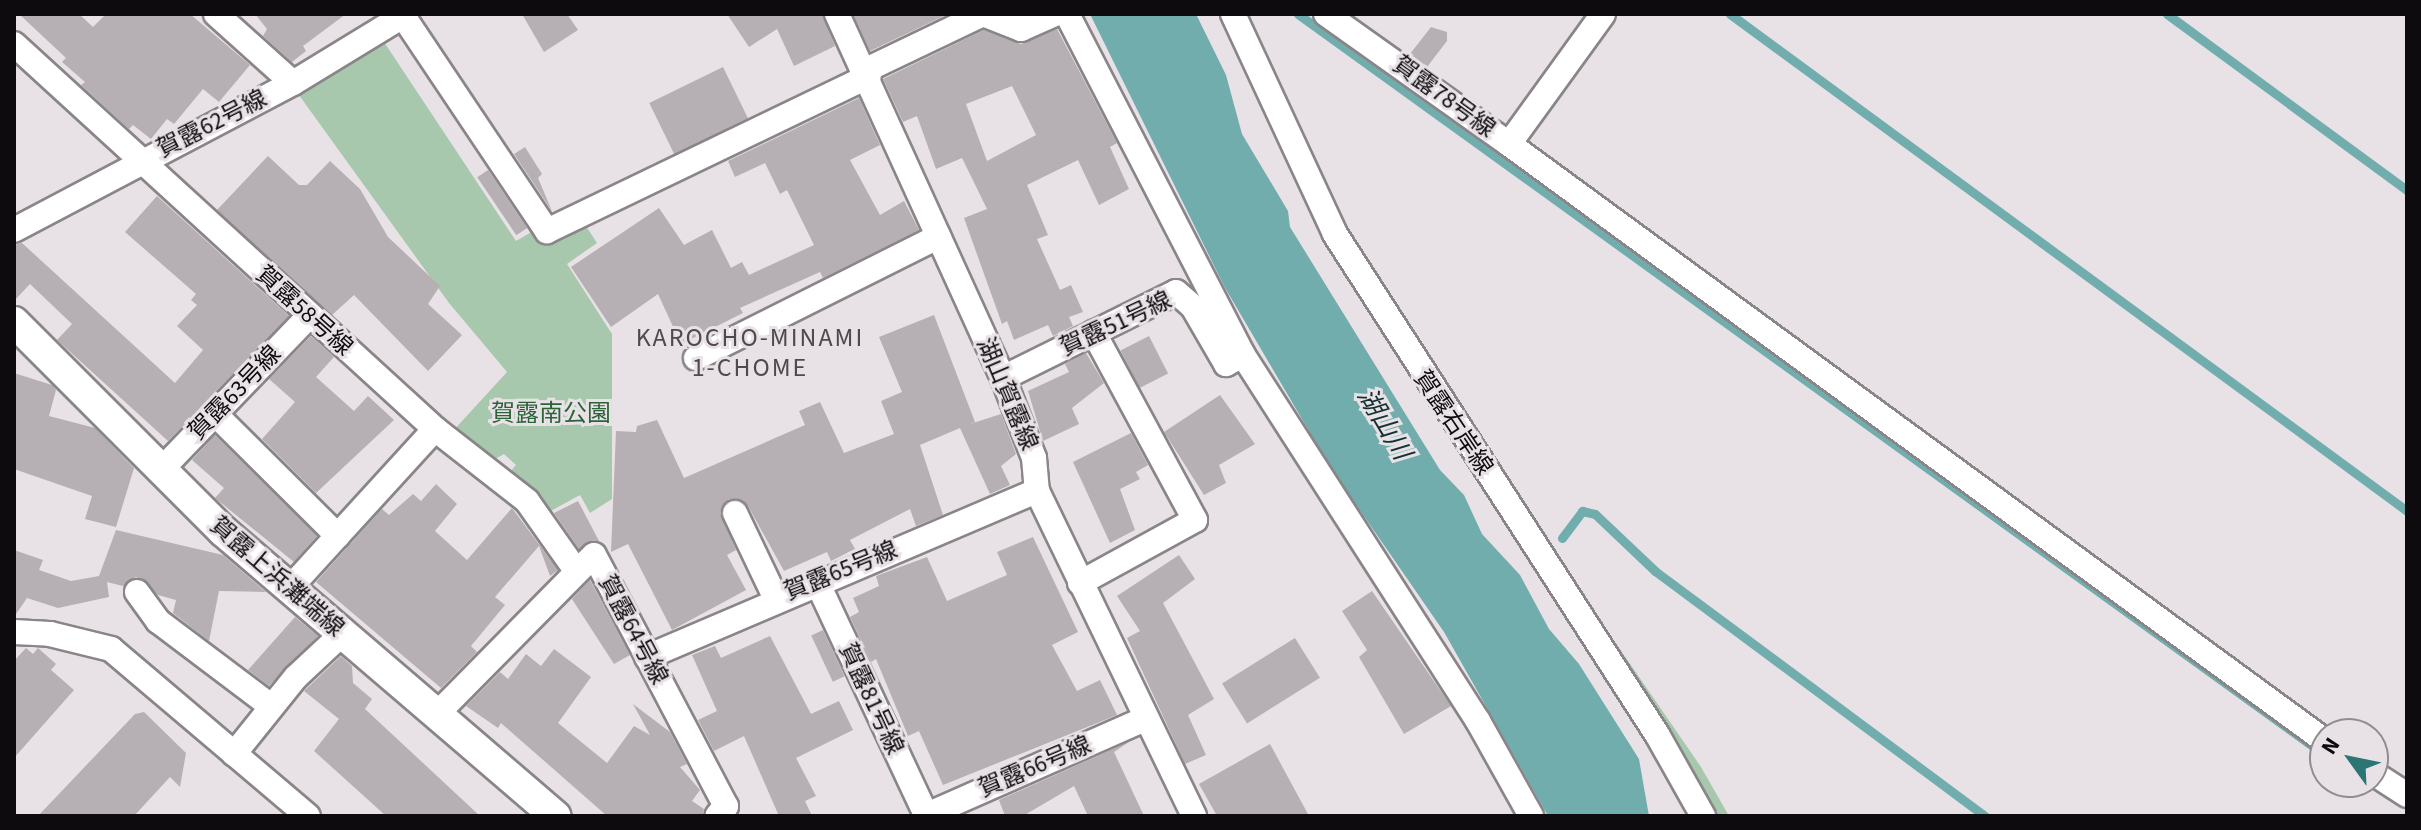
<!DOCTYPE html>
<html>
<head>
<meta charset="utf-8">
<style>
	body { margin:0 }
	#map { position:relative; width:2421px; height:830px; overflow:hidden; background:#e8e2e7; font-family:"Source Sans 3","Noto Sans JP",sans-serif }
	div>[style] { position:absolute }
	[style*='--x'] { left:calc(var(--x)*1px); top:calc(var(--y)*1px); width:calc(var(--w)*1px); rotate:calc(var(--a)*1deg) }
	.green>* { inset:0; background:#a8c8ad }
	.water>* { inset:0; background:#72adad }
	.stream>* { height:9px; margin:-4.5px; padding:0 4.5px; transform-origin:4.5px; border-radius:4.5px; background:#72adad }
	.building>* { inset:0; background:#b6afb3; transform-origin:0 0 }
	.roads { filter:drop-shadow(2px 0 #8a8589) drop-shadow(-2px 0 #8a8589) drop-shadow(0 2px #8a8589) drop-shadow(0 -2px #8a8589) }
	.minor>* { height:24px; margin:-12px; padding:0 12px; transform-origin:12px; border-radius:12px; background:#fff }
	.tertiary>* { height:30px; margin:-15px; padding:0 15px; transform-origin:15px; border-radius:15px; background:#fff }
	span { translate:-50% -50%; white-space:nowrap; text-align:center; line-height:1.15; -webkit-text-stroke:6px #e8e2e7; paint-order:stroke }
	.street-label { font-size:24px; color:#0d0b0d }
	.park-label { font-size:24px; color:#2b6338 }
	.neighbourhood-label { font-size:26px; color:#4e4a4d; letter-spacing:2px }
	.water-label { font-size:26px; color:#123131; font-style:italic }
	.frame { position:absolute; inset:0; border:16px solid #0d0b0d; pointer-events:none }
	.north { position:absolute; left:2309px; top:718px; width:80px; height:80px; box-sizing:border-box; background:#e8e2e7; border:2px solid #908c90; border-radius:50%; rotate:303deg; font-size:22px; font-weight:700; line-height:32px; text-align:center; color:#0d0b0d }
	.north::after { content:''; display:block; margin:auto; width:28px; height:36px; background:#2b7574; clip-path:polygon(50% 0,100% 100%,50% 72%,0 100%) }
</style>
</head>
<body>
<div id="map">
	<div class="green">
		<i style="clip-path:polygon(384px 42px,516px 241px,535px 230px,584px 223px,597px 243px,567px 264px,612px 334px,612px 499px,590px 513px,580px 495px,549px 512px,510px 472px,516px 465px,504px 454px,495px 459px,452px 432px,507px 372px,449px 303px,296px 91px)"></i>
		<i style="clip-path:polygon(1615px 642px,1701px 767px,1729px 816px,1712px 816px)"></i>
	</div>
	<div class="water">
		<i style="clip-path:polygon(1090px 14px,1196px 14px,1226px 75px,1242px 134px,1288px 211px,1290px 227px,1440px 470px,1464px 495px,1482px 534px,1520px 575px,1549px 629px,1579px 664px,1639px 759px,1649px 816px,1548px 816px,1444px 632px,1330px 467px,1224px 286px)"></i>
	</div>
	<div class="stream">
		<i style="--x:1298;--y:14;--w:1266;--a:35.81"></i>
		<i style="--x:1730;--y:14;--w:840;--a:36.28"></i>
		<i style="--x:2167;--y:14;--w:298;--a:36.3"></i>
		<i style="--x:1562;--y:538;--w:34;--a:-53"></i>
		<i style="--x:1582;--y:511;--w:13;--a:13"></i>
		<i style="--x:1595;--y:514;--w:83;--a:43.5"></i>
		<i style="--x:1655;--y:571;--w:411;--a:36.6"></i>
	</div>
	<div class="building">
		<i style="clip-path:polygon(19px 14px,79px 14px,93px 27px,106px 14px,190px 14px,250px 65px,219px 102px,203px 89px,174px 124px,167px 119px,151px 139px,133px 125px,129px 129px,81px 85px,85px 82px,62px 62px,66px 58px)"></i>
		<i style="clip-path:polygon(255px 14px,346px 14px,303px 46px,306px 51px,292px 62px,263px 36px,267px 29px)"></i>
		<i style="clip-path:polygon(522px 14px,567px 14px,578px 30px,544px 52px)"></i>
		<i style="clip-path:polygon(727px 14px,822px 14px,835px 46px,794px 66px,777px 29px,749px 47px)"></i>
		<i style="clip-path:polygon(853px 14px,948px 14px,870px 51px)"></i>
		<i style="clip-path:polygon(1431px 27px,1447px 32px,1447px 41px,1427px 67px,1410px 54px)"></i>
		<i style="clip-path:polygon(evenodd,1057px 29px,1117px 143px,1110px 147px,1129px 189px,1099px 205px,1078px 160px,1027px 185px,1048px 235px,1037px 239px,1060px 290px,1071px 285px,1083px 312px,1069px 317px,1073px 326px,1053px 336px,1048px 325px,1014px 340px,1007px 321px,1002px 324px,964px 218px,987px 209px,962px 158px,936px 169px,917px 116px,903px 122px,883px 79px,984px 30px,1021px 44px,1057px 29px,1012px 86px,1036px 135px,987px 161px,966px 104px,1012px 86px)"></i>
		<i style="left:723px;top:67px;width:57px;height:82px;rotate:64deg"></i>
		<i style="clip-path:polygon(859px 98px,880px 145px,850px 160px,880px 215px,904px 201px,919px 230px,823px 278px,820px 272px,740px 308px,743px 313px,681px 344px,658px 294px,611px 327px,571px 267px,659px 208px,684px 245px,712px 230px,731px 268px,742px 262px,749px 275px,814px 245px,787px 190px,780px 194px,765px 163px,735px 177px,728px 161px)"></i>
		<i style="clip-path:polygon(525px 147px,542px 174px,538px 178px,552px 211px,514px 154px)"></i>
		<i style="clip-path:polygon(268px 156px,299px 185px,307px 185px,330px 161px,360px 189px,388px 237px,440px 286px,428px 304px,462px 335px,428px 371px,354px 295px,332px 315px,217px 210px)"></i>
		<i style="left:488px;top:170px;width:70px;height:13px;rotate:56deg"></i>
		<i style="clip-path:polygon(157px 196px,289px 316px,168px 441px,57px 340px,72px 324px,30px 284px,14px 301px,14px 245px,22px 243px,175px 383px,203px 350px,177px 326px,197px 305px,191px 300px,196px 294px,125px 232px)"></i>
		<i style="clip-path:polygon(934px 315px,975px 422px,967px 425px,1001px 414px,1016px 454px,1001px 466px,1010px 485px,990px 494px,960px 428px,920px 445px,943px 515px,916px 526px,910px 509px,850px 540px,855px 549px,831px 561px,827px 552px,784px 571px,748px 506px,729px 499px,720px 513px,736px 550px,727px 555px,746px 590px,672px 630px,628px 544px,611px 552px,616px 431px,636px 432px,637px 426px,657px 420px,684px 478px,805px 425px,799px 411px,820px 402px,844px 453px,894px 434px,881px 401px,902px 392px,879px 337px)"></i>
		<i style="clip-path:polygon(311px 336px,334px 357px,316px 377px,354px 411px,368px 396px,394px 420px,316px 493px,262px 439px,295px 402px,269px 379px)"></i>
		<i style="left:1149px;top:336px;width:42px;height:32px;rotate:63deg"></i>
		<i style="clip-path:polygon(1086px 353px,1104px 383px,1072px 408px,1079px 424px,1043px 441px,1028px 391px,1069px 372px,1065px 364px)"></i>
		<i style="clip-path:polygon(14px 373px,52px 385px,56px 390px,49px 416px,95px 428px,134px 468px,116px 527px,85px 519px,92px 496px,14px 469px)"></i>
		<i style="clip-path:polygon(1220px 395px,1255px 444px,1219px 465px,1226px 483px,1204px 495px,1164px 432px)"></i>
		<i style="clip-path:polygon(1131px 433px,1148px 465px,1136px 472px,1140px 479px,1120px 489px,1135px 530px,1110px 543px,1073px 462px)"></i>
		<i style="clip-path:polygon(215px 435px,317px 536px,294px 562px,215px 498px,224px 488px,192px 460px)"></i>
		<i style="clip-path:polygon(436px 484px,457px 504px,435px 531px,467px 560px,512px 508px,558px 570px,550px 576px,539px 546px,495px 597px,505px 605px,471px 646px,477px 652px,441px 688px,316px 582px,382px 509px,389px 515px,413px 494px,421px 501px)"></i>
		<i style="clip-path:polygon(578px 501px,599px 541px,579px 549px,554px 513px)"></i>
		<i style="clip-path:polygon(116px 530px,223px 555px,266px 592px,219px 591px,209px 641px,173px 613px,176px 600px,158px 595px,136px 577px,123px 586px,107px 582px,109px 597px,58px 608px,27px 598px,14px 617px,14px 550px,43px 560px,39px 570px,71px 581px,99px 576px)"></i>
		<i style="clip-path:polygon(1033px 537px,1078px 632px,1052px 645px,1077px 691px,1100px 680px,1117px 715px,943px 785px,919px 731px,908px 736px,876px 659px,871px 662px,850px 617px,859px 612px,853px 598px,879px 586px,876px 576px,927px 557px,947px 601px,1007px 575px,997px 552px)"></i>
		<i style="clip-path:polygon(1179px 555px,1195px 579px,1163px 603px,1214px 699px,1188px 715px,1206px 755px,1185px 764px,1127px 638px,1140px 631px,1117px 596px)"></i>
		<i style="clip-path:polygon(590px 580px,630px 655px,614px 664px,572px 599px)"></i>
		<i style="clip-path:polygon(1372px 591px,1451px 706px,1404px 734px,1359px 657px,1367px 650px,1342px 611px)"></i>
		<i style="clip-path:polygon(295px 617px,318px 636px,269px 686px,248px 670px)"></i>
		<i style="left:823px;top:630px;width:51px;height:13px;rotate:65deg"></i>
		<i style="clip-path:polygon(770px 636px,811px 714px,839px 701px,853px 730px,796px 758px,816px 796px,805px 801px,812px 816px,779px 816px,744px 736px,714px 751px,698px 720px,717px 711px,692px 655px,715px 646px,721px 658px)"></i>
		<i style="left:1295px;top:638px;width:47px;height:86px;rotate:58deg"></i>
		<i style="clip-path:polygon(26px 648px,33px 654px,38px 648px,56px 664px,51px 670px,74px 690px,14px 758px,14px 661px)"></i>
		<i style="clip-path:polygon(554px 649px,591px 677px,558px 723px,607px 763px,634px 726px,650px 735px,633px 704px,670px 732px,687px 764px,680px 767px,700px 790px,692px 801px,704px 809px,702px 816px,607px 816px,501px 723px,498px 728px,466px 706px,500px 672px,508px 679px,526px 654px,541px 666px)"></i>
		<i style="clip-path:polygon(341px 656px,352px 666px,353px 683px,372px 699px,365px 709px,480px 816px,386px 816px,314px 751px,339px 719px,304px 691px)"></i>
		<i style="clip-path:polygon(144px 712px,186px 753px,180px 787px,170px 777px,134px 816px,38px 816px,135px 714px)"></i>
		<i style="clip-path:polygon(1129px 742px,1114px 752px,1144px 816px,1088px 816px,1074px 786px,1023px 816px,1005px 816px,999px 800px)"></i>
		<i style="clip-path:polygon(1270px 744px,1309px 816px,1217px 816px,1199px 784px)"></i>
	</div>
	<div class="roads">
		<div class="minor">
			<i style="--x:216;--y:14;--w:103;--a:41.9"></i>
			<i style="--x:837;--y:14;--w:400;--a:65.5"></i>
			<i style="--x:1003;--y:378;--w:86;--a:68.8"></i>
			<i style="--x:1034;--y:458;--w:33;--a:85"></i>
			<i style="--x:1037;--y:491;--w:361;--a:64.2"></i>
			<i style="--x:1067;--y:14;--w:384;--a:62.7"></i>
			<i style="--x:1243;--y:355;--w:435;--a:57.3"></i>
			<i style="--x:1478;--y:721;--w:109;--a:60.8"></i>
			<i style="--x:1233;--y:14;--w:242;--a:65.1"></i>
			<i style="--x:1335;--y:234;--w:597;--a:57.24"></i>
			<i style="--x:1658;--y:736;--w:92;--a:60.6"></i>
			<i style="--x:1326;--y:14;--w:224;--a:35.4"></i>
			<i style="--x:1509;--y:144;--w:160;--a:-54.1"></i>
			<i style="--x:403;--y:16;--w:259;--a:56.2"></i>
			<i style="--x:547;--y:231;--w:357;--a:-25.7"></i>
			<i style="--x:14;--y:44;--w:570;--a:42.44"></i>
			<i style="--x:435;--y:429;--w:218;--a:132.4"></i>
			<i style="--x:866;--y:70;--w:130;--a:-25.6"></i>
			<i style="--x:983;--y:14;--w:41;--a:21.5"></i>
			<i style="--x:1021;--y:29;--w:37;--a:-24"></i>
			<i style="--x:1509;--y:144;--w:1011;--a:36.19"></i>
			<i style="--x:14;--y:230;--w:315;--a:-27.8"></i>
			<i style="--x:293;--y:83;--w:132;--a:-31.4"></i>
			<i style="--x:696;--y:358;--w:271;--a:-26.6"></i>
			<i style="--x:1003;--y:378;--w:193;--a:-26.4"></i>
			<i style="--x:1176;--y:292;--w:23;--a:41"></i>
			<i style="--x:1193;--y:307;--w:66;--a:59.9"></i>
			<i style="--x:1226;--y:364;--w:19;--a:-28"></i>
			<i style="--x:215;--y:414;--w:173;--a:44.8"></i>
			<i style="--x:435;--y:429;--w:117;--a:38"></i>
			<i style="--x:527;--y:501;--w:83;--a:54.8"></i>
			<i style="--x:160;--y:471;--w:216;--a:-46.1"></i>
			<i style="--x:735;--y:513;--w:93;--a:64.5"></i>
			<i style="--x:817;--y:582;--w:257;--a:64.9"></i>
			<i style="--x:1080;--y:583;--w:131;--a:-28.7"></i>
			<i style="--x:1195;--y:520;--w:213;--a:-118.4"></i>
			<i style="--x:137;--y:592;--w:36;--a:54"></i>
			<i style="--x:158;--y:621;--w:141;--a:37"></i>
			<i style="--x:14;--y:632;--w:36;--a:3"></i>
			<i style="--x:50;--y:634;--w:63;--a:13.8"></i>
			<i style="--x:111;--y:649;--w:258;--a:40.3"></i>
			<i style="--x:647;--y:657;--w:424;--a:-23.1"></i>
			<i style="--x:437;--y:714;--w:223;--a:-45.4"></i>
			<i style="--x:594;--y:555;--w:284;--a:62.3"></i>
			<i style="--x:726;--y:806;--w:13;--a:132"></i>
			<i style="--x:234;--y:754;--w:99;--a:-51.2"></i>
			<i style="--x:296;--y:677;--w:63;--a:-43.1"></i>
			<i style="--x:2373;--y:773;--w:40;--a:32.9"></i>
			<i style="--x:925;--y:816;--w:240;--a:-23.8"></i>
		</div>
		<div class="tertiary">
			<i style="--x:14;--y:322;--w:296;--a:45"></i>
			<i style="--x:223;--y:531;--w:438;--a:40.6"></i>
		</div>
	</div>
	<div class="street-label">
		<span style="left:1444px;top:97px;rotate:36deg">賀露78号線</span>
		<span style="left:212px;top:124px;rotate:-27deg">賀露62号線</span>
		<span style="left:304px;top:311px;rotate:42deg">賀露58号線</span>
		<span style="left:1116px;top:324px;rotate:-25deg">賀露51号線</span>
		<span style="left:235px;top:393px;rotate:-46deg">賀露63号線</span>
		<span style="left:1007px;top:394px;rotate:67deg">湖山賀露線</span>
		<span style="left:1453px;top:423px;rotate:56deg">賀露右岸線</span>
		<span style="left:841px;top:571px;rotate:-22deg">賀露65号線</span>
		<span style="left:277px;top:577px;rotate:41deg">賀露上浜灘端線</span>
		<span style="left:633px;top:630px;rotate:62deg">賀露64号線</span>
		<span style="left:871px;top:699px;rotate:65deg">賀露81号線</span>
		<span style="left:1035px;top:767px;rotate:-23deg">賀露66号線</span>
	</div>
	<div class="park-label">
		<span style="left:551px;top:414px">賀露南公園</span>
	</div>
	<div class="neighbourhood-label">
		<span style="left:750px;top:353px">KAROCHO-MINAMI<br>1-CHOME</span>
	</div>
	<div class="water-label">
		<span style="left:1384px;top:424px;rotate:59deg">湖山川</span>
	</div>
	<div class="frame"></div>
	<div class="north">N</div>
</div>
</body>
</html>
